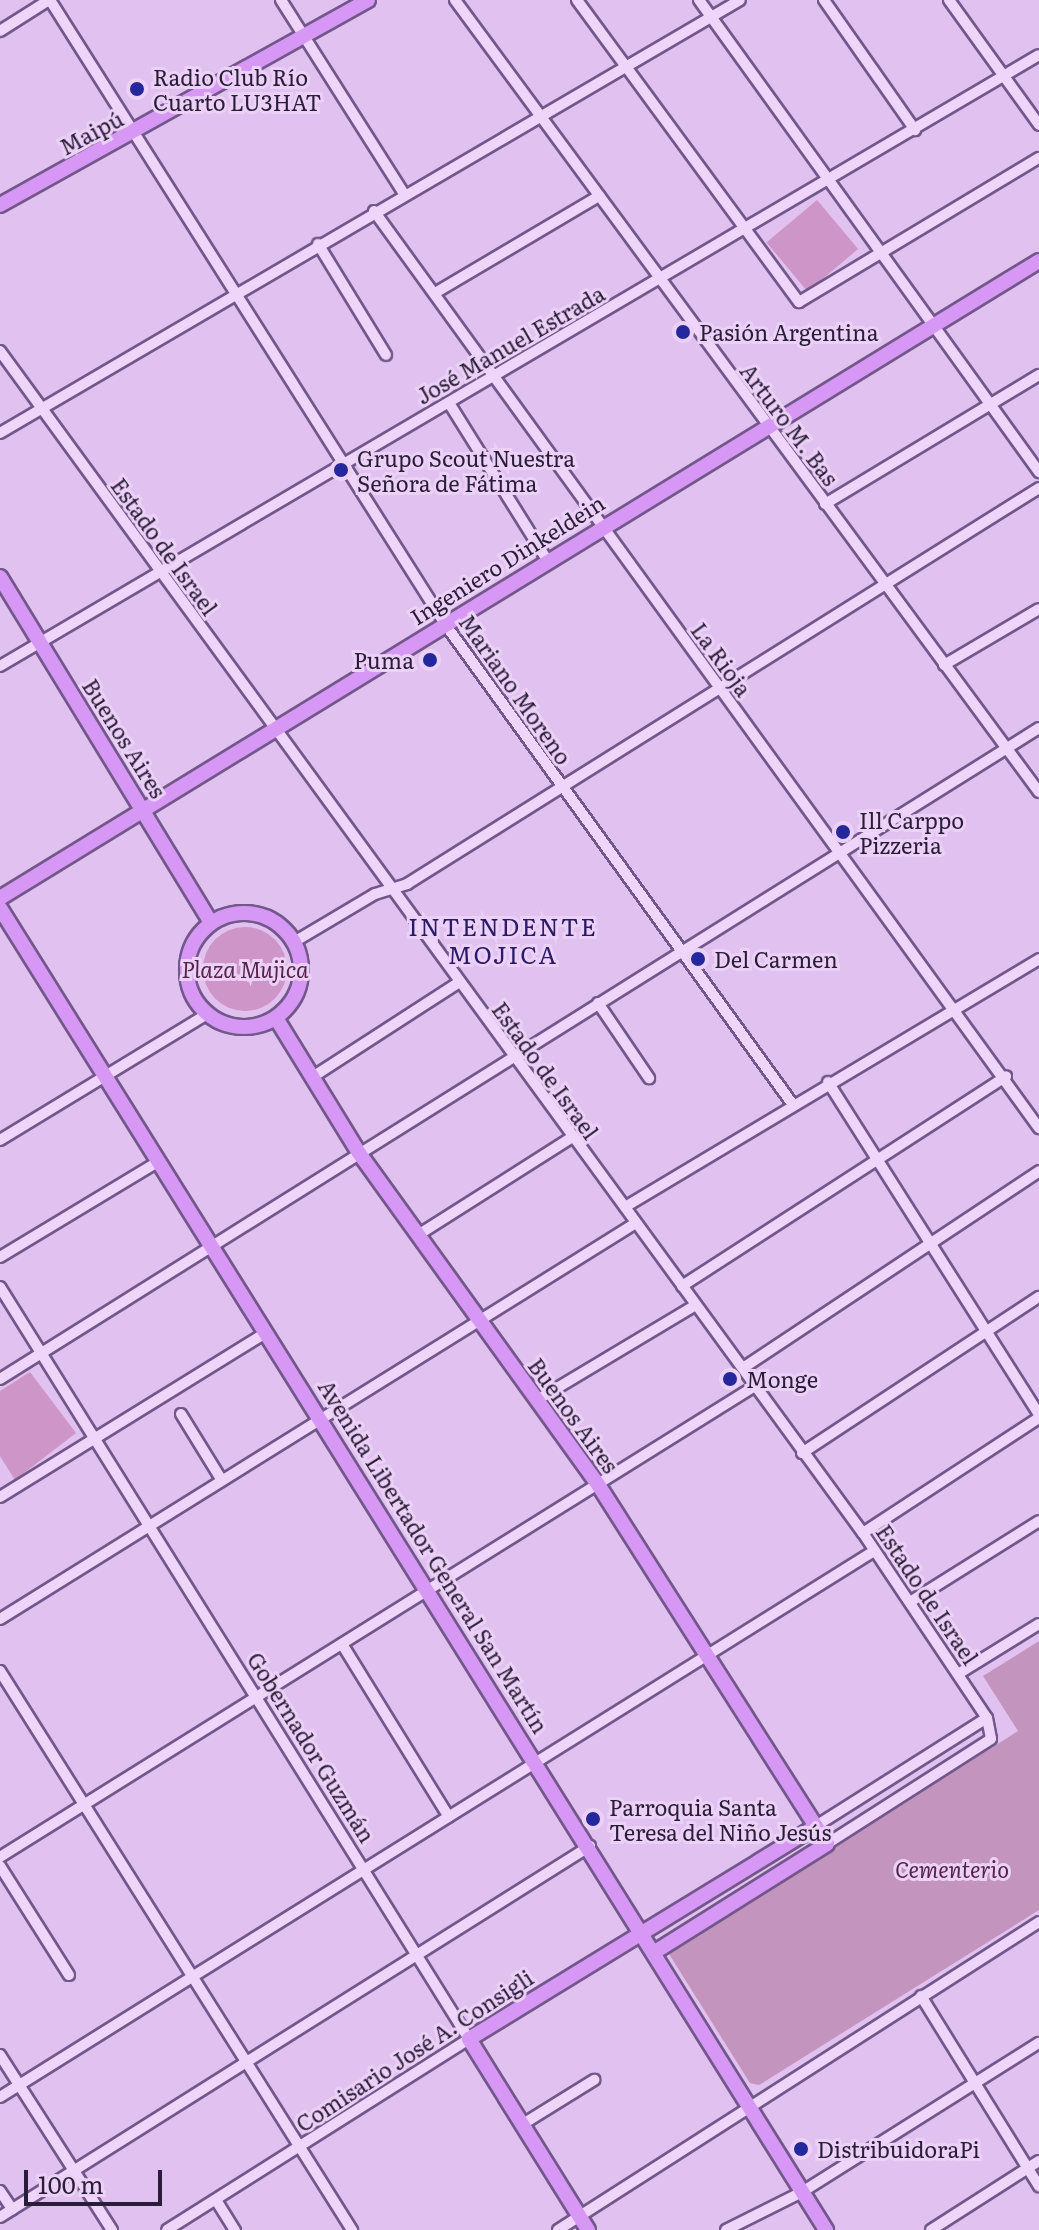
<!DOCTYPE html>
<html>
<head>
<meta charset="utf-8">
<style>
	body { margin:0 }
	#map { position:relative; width:1039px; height:2230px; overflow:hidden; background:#e1c1f0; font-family:Literata,serif }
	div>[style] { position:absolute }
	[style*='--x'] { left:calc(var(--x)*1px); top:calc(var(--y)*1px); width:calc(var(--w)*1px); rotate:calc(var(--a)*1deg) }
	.green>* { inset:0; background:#ce95c8; transform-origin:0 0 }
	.round { border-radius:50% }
	.cemetery>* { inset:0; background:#c394be }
	.roads { filter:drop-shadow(2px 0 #72588a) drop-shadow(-2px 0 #72588a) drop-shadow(0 2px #72588a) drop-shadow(0 -2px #72588a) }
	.minor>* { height:10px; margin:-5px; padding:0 5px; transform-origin:5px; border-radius:5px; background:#efd5fa }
	.major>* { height:14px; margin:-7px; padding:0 7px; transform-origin:7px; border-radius:7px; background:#d797f5 }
	.major>.ring { margin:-7px; padding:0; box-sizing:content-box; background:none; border:14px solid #d797f5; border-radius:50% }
	.dots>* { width:22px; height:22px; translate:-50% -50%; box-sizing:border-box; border:4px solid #ecd1f7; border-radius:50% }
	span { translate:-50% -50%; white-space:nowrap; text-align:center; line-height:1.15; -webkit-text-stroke:6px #ecd1f7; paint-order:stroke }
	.poi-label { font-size:22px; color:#2a1d39 }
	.left { translate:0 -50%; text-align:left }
	.right { translate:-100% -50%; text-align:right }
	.street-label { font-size:22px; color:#2a1d39 }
	.park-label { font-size:22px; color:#57234a; font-style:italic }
	.neighbourhood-label { font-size:24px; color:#2a1a68; letter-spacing:2px }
	.scale { position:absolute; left:24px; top:2170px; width:138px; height:36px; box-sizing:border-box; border:4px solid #2a1d39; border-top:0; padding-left:10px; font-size:24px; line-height:28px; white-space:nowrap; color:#2a1d39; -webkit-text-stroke:6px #ecd1f7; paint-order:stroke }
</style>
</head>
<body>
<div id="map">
	<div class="green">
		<i style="left:817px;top:200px;width:64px;height:66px;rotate:50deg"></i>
		<i class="round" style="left:203px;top:927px;width:84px;height:84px"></i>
		<i style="clip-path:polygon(30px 1372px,76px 1433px,15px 1480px,0 1456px,0 1391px)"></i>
	</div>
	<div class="cemetery">
		<i style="clip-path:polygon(1039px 1641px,1039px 1910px,759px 2085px,750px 2083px,669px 1954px,1018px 1731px,983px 1676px)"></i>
	</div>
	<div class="roads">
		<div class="minor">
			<i style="--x:50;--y:0;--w:739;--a:57.67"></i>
			<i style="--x:445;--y:624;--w:590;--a:54.1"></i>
			<i style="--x:281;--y:0;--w:230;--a:57.6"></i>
			<i style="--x:455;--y:0;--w:984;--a:53.6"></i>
			<i style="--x:577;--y:0;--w:375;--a:53.7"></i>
			<i style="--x:799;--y:302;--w:280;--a:-31"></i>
			<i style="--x:699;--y:0;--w:582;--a:54.23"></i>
			<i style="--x:824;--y:0;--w:159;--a:55"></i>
			<i style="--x:949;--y:0;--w:154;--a:54.2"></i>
			<i style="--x:0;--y:31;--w:58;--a:-32.3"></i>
			<i style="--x:374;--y:211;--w:1133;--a:54.05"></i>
			<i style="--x:318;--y:244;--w:130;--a:58.5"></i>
			<i style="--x:435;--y:293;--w:191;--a:-30.6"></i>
			<i style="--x:0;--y:351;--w:1464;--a:53.87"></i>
			<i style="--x:863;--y:1533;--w:223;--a:56.2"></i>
			<i style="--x:987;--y:1718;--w:21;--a:79"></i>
			<i style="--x:991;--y:1739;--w:195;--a:147.4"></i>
			<i style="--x:449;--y:403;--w:185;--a:58"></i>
			<i style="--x:0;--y:433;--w:857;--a:-30.33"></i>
			<i style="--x:825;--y:504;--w:250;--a:-31.1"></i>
			<i style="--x:944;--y:665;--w:110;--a:-30.5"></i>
			<i style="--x:0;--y:666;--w:1205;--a:-30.46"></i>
			<i style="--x:294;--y:942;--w:94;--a:-30.7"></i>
			<i style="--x:375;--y:894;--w:34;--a:-17"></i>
			<i style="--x:407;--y:884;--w:746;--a:-32.07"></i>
			<i style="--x:598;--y:1003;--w:91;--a:55.8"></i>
			<i style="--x:311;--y:1078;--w:175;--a:-32.9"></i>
			<i style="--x:828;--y:1082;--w:393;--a:57.6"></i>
			<i style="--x:0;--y:1140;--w:242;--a:-31.3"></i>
			<i style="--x:625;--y:1207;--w:483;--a:-30.9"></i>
			<i style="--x:418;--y:1235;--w:181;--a:-32.4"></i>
			<i style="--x:0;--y:1257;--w:186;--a:-31.1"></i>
			<i style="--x:682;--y:1286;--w:386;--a:-32.9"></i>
			<i style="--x:0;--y:1287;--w:886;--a:58.05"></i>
			<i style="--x:469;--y:2039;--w:357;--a:147.7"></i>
			<i style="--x:743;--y:1368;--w:356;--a:-33.6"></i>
			<i style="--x:0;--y:1379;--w:1226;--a:-32.07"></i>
			<i style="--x:537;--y:1400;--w:185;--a:-30.9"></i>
			<i style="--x:181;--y:1414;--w:76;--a:58.4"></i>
			<i style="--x:802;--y:1453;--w:284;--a:-33.4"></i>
			<i style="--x:0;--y:1497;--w:312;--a:-31.7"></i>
			<i style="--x:863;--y:1533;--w:210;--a:-33.2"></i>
			<i style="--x:910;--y:1602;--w:152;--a:-32.1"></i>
			<i style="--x:0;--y:1619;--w:749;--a:-31.91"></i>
			<i style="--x:342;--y:1644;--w:203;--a:58.3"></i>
			<i style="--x:0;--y:1671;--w:661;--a:57.8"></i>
			<i style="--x:958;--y:1674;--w:95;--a:-31.7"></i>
			<i style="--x:816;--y:1826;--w:202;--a:-32.3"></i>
			<i style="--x:0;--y:1857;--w:890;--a:-31.96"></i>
			<i style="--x:0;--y:1866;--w:129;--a:57.7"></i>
			<i style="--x:921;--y:1996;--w:224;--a:58.2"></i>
			<i style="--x:0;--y:2055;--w:208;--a:57.4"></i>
			<i style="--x:0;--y:2097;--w:1031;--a:-31.99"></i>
			<i style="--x:523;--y:2124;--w:84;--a:-31.8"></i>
			<i style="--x:0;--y:2191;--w:22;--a:56"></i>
			<i style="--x:216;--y:2200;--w:36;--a:58"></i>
			<i style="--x:0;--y:2217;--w:697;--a:-32.16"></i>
			<i style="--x:558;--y:2230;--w:571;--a:-32.63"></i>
			<i style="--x:726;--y:2230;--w:85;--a:-26.6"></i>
			<i style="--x:802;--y:2192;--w:280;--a:-32.2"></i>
			<i style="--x:931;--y:2230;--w:128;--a:-32.6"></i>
		</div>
		<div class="major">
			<i style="--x:0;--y:205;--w:421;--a:-29.1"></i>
			<i style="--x:0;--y:577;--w:404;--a:58.6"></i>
			<i style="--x:0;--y:898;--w:1219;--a:-31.51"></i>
			<i style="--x:0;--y:908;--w:1559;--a:58"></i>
			<i class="ring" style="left:187px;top:913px;width:100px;height:100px"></i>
			<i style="--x:276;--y:1018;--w:158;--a:58.4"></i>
			<i style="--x:359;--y:1153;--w:410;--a:54.2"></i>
			<i style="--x:599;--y:1486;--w:424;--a:57.5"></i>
			<i style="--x:827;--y:1844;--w:203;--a:147.9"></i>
			<i style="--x:588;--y:2230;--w:225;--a:-121.9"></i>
			<i style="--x:469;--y:2039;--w:407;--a:-31.5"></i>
		</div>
	</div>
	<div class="dots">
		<i style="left:137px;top:89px;background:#25279c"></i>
		<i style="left:683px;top:332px;background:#25279c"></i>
		<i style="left:341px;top:470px;background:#25279c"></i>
		<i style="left:430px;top:660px;background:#25279c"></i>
		<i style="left:843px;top:832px;background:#25279c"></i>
		<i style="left:698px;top:959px;background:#25279c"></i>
		<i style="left:730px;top:1379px;background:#25279c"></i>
		<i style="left:593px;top:1819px;background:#25279c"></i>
		<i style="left:801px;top:2149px;background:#25279c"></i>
	</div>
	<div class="poi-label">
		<span class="left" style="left:153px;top:89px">Radio Club Río<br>Cuarto LU3HAT</span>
		<span class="left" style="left:699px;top:332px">Pasión Argentina</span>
		<span class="left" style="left:357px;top:470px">Grupo Scout Nuestra<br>Señora de Fátima</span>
		<span class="right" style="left:414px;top:660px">Puma</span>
		<span class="left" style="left:859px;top:832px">Ill Carppo<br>Pizzeria</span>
		<span class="left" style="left:714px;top:959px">Del Carmen</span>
		<span class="left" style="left:746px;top:1379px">Monge</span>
		<span class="left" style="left:609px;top:1819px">Parroquia Santa<br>Teresa del Niño Jesús</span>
		<span class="left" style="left:817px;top:2149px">DistribuidoraPi</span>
	</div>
	<div class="street-label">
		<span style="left:91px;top:132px;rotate:-28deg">Maipú</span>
		<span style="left:510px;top:344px;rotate:-30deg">José Manuel Estrada</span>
		<span style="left:790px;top:424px;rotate:53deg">Arturo M. Bas</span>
		<span style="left:165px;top:546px;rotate:54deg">Estado de Israel</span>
		<span style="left:507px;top:559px;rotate:-32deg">Ingeniero Dinkeldein</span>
		<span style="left:722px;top:659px;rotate:54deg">La Rioja</span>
		<span style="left:516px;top:689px;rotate:55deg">Mariano Moreno</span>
		<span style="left:125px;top:738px;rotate:58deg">Buenos Aires</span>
		<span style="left:546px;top:1070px;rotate:54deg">Estado de Israel</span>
		<span style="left:574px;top:1415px;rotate:54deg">Buenos Aires</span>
		<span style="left:434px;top:1556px;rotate:58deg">Avenida Libertador General San Martín</span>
		<span style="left:928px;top:1594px;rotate:56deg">Estado de Israel</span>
		<span style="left:312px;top:1747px;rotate:58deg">Gobernador Guzmán</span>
		<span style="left:414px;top:2050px;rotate:-33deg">Comisario José A. Consigli</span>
	</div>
	<div class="park-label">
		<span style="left:245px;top:969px">Plaza Mujica</span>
		<span style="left:952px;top:1869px">Cementerio</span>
	</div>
	<div class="neighbourhood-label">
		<span style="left:503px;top:940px">INTENDENTE<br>MOJICA</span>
	</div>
	<div class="scale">100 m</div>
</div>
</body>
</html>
